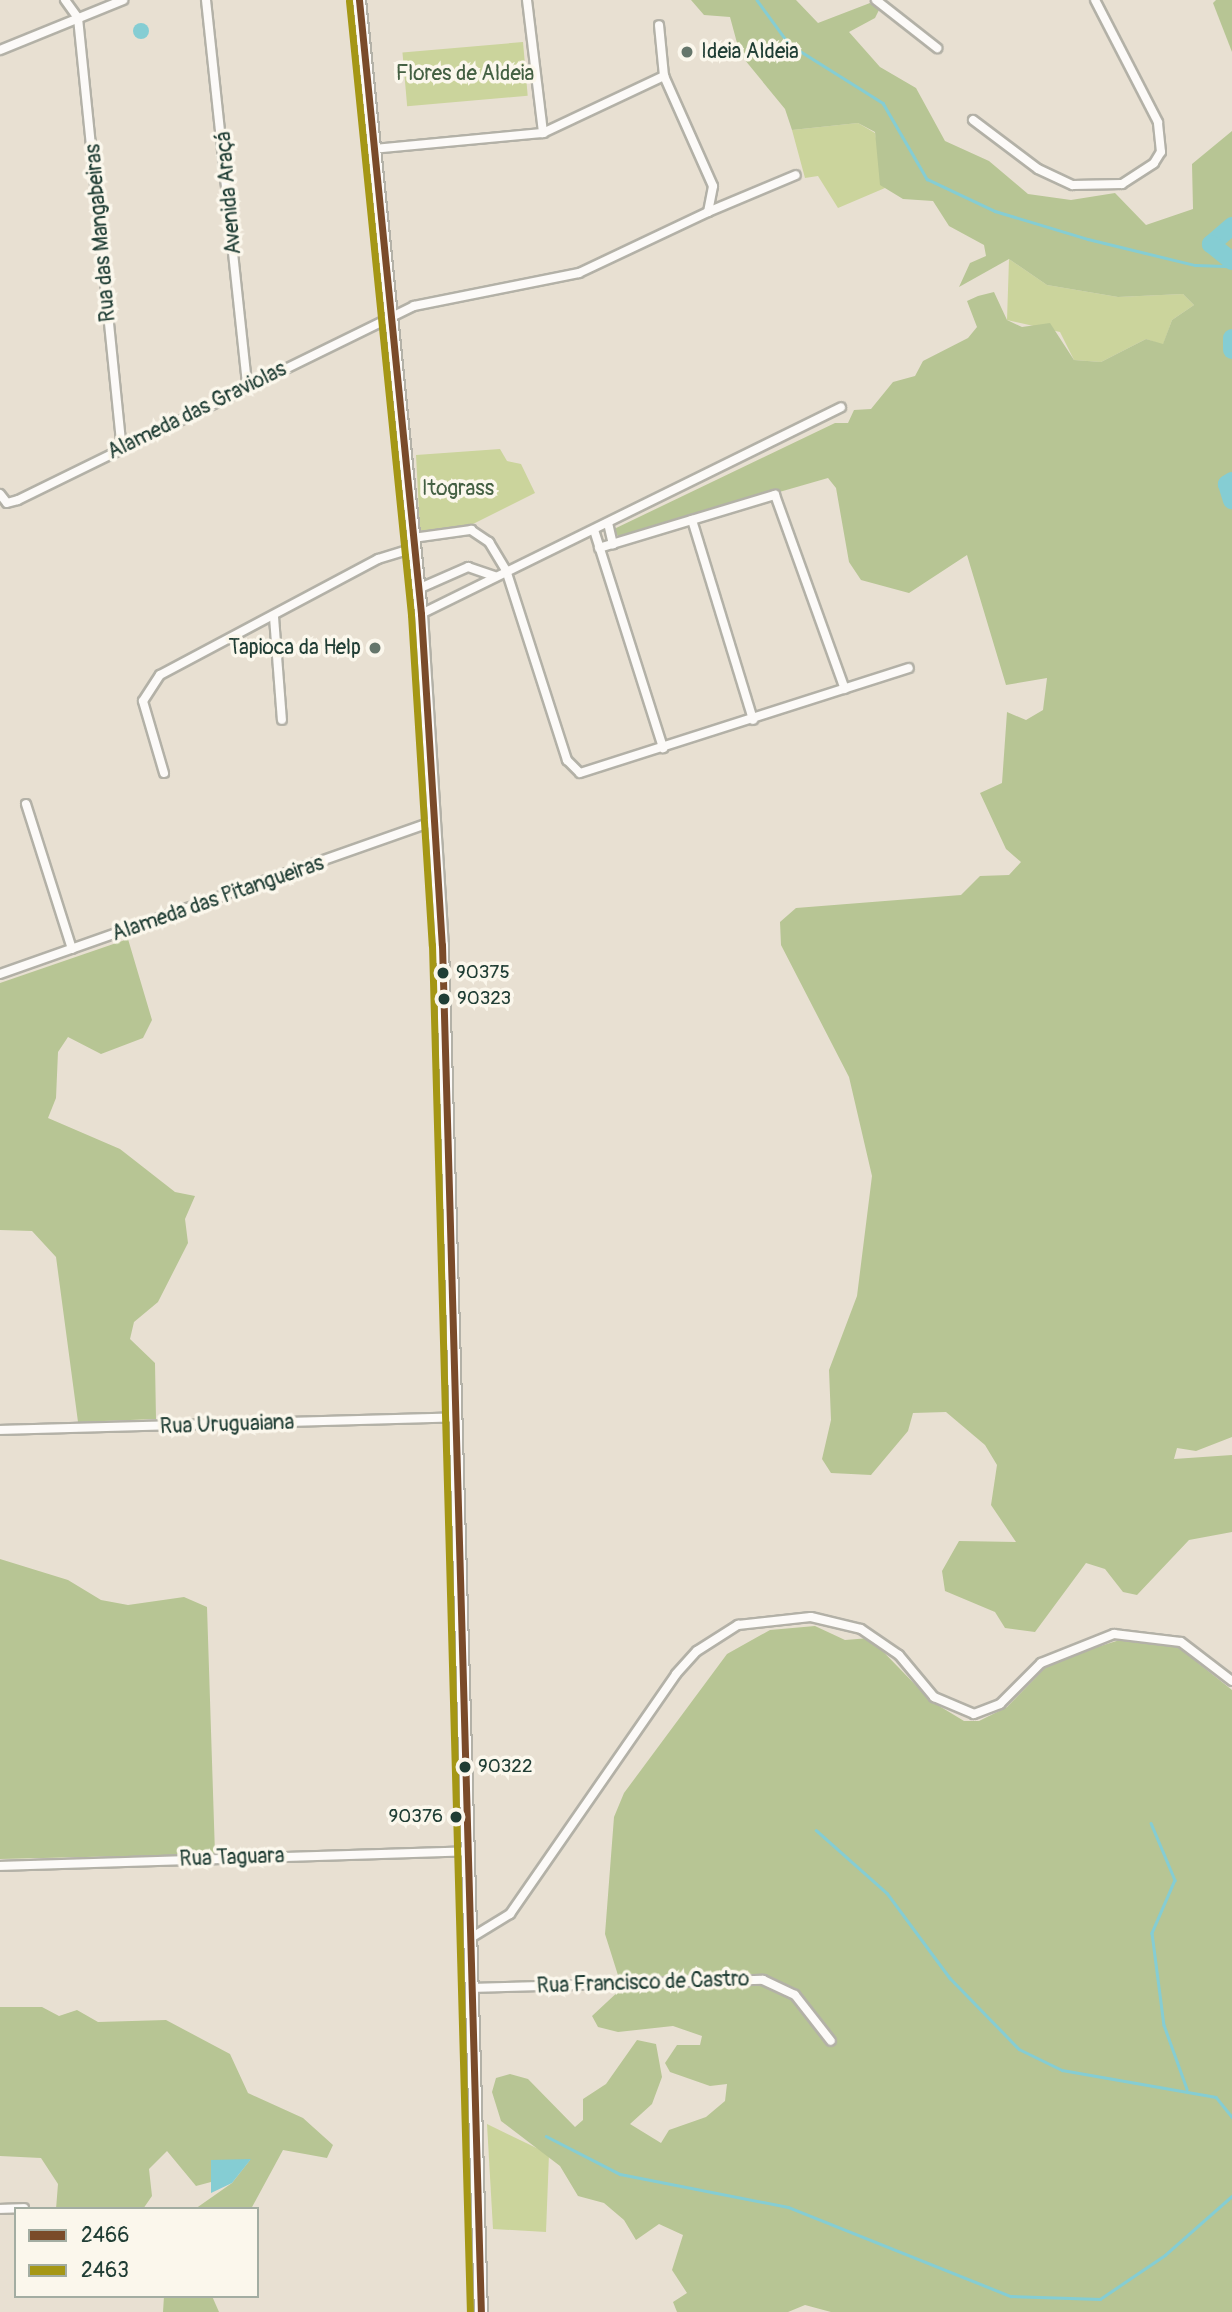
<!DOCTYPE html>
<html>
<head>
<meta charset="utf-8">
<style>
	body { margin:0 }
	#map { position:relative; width:1232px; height:2312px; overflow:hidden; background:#e8e0d2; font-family:Pangolin,sans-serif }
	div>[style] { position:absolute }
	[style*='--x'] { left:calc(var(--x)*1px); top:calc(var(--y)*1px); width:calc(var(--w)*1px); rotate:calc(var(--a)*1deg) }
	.green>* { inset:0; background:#cbd49c; transform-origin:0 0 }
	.forest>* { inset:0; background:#b7c594 }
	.water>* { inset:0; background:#85cdd3 }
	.round { border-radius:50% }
	.stream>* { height:2.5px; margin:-1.25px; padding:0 1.25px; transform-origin:1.25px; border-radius:1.25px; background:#85cdd3 }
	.river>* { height:18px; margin:-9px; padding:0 9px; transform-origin:9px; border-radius:9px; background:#85cdd3 }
	.roads { filter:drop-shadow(2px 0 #b3b1a7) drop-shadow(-2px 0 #b3b1a7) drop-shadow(0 2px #b3b1a7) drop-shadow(0 -2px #b3b1a7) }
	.minor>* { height:8px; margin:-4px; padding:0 4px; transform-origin:4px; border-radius:4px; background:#fcfaf8 }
	.primary>* { height:12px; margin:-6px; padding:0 6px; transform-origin:6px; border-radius:6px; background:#fcfaf8 }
	.bus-1>* { height:7px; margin:-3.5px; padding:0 3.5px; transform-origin:3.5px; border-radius:3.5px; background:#7a4b2a }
	.bus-2>* { height:7px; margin:-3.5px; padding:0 3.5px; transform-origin:3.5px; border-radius:3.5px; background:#a59715 }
	.dots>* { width:19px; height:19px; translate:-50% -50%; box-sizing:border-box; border:4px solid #fbf7ec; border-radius:50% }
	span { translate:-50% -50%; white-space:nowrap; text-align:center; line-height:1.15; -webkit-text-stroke:7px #fbf7ec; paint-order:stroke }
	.bus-label { font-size:19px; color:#1f3d34 }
	.left { translate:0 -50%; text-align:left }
	.right { translate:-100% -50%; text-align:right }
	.poi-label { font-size:21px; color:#1f3d34 }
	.park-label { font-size:21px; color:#446043 }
	.street-label { font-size:21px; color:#1f3d34 }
	.legend { position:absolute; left:14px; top:2207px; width:245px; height:91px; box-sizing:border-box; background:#fbf7ec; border:2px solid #a3ada2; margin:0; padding:9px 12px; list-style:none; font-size:21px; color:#1f3d34 }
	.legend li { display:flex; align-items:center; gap:14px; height:35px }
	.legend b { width:35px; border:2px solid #a3ada2 }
</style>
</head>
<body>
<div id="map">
	<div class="green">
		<i style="left:523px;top:42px;width:54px;height:121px;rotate:85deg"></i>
		<i style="clip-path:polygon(858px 123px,875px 133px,885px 188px,838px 208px,818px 176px,805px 178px,792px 130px)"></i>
		<i style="clip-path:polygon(1009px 259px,1047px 285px,1118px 297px,1183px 294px,1194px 305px,1172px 320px,1163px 345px,1146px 339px,1101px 362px,1074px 360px,1060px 332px,1007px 320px)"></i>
		<i style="clip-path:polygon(500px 449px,507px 461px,521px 464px,535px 493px,473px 524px,420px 531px,416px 455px)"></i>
		<i style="clip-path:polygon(487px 2124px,549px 2154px,546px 2232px,493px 2229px)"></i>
	</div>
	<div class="forest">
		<i style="clip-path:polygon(691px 0,796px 0,818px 23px,870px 3px,879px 10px,875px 18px,849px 32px,880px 67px,916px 88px,945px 141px,989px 161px,1028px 194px,1071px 200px,1115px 193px,1146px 225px,1193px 209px,1192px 164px,1232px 131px,1232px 1437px,1196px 1451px,1177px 1448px,1174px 1459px,1232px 1455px,1232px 1532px,1189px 1540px,1137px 1595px,1123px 1592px,1105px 1569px,1086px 1563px,1035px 1632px,1005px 1628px,995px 1612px,945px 1591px,942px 1571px,959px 1541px,1016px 1542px,991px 1505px,997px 1465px,985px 1445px,946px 1412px,913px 1413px,908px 1431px,871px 1475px,831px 1473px,822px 1459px,831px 1420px,829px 1370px,857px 1296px,872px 1176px,849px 1077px,781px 945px,780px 922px,796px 908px,961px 895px,980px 876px,1009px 875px,1021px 862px,1006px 849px,980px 793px,1002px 783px,1007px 712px,1026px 720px,1043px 710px,1047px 678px,1006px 685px,967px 555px,909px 593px,861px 580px,849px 562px,836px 488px,828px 478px,619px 538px,614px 529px,835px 423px,848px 423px,854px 410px,871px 409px,893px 382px,915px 376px,923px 361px,968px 338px,977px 327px,967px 301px,978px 296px,994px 292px,1007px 320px,1022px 327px,1050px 323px,1074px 360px,1101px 362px,1146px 339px,1163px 344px,1172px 320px,1194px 305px,1183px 294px,1118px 297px,1047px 285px,1009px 259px,959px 287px,970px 263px,986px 256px,984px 245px,949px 226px,933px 201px,903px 199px,880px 185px,875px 132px,858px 123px,792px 130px,785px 109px,740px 54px,730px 17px,704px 15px)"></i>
		<i style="clip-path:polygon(1216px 0,1232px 0,1232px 52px,1213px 3px)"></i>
		<i style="clip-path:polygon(128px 939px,152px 1020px,143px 1038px,101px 1054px,68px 1037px,58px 1052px,56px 1098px,48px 1118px,120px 1149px,175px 1192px,195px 1196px,185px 1219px,188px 1243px,158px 1302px,134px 1322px,130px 1339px,155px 1363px,156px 1419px,78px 1422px,56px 1257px,32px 1231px,0 1230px,0 983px)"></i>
		<i style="clip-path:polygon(0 1559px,68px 1580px,101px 1600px,128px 1605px,184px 1597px,207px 1607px,215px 1854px,0 1859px)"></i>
		<i style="clip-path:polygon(815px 1626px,845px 1640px,870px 1638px,931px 1701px,964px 1721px,979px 1721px,1007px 1707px,1052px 1661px,1123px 1639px,1178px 1647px,1232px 1690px,1232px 2312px,831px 2312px,805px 2305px,788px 2312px,677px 2312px,673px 2302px,687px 2293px,672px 2270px,683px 2235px,659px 2224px,636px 2240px,624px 2220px,604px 2203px,578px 2196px,560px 2166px,501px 2121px,492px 2092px,496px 2078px,510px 2074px,528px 2079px,575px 2127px,583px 2120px,583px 2099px,606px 2084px,637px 2040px,656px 2044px,662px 2077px,652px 2104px,630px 2124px,661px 2143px,669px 2130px,706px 2117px,725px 2101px,727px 2084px,710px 2086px,670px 2072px,665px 2063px,677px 2045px,700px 2045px,702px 2036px,673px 2026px,618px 2032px,598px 2027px,592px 2016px,622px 1988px,605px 1934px,614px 1817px,624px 1793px,727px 1654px,770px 1630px)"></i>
		<i style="clip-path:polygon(0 2007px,42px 2007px,59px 2016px,77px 2010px,98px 2022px,166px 2020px,230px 2054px,248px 2093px,303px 2118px,333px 2145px,327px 2158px,283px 2150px,251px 2209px,195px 2209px,232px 2183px,250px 2160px,211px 2160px,211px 2182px,196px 2186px,167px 2151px,149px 2169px,152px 2196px,143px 2209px,56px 2209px,58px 2184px,41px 2158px,0 2156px)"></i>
		<i style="clip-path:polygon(164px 2296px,212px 2296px,219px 2312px,163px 2312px)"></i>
	</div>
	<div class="water">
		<i class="round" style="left:133px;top:23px;width:16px;height:16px"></i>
		<i style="clip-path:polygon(251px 2159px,232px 2183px,211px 2193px,211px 2160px)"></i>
	</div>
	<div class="stream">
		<i style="--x:757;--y:0;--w:54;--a:54"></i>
		<i style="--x:789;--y:44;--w:111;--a:32.1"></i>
		<i style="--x:883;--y:103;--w:88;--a:59.9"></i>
		<i style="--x:927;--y:179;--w:75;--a:25.2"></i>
		<i style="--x:995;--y:211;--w:97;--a:16.8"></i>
		<i style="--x:1088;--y:239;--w:110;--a:13.7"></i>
		<i style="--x:1195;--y:265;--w:37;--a:2"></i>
		<i style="--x:1151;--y:1823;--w:62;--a:67.2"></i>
		<i style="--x:1175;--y:1880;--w:58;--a:113.5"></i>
		<i style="--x:1152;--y:1933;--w:93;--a:82.6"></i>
		<i style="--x:1164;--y:2025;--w:68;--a:70.2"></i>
		<i style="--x:816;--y:1830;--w:95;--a:41.6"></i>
		<i style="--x:887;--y:1893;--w:106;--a:53.5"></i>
		<i style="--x:950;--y:1978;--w:99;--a:45.8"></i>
		<i style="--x:1019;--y:2049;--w:48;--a:26"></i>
		<i style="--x:1062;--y:2070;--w:156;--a:9.9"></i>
		<i style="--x:1216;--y:2097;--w:26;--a:51"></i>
		<i style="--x:546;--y:2136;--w:83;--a:27.2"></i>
		<i style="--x:620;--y:2174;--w:171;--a:11.1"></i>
		<i style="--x:788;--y:2207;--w:240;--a:21.8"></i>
		<i style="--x:1011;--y:2296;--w:89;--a:1.9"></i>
		<i style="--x:1100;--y:2299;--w:78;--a:-34.1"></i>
		<i style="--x:1165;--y:2255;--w:89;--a:-41.4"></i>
	</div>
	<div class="river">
		<i style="--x:1232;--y:226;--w:28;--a:139"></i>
		<i style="--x:1211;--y:244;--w:27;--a:39"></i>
		<i style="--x:1232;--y:338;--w:12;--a:90"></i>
		<i style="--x:1232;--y:481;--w:6;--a:149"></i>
		<i style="--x:1227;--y:484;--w:17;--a:73"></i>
	</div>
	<div class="roads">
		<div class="minor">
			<i style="--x:65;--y:0;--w:22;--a:54"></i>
			<i style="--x:78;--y:18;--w:432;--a:84.2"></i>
			<i style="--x:206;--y:0;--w:388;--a:83.9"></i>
			<i style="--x:527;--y:0;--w:134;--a:83.1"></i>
			<i style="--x:876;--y:0;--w:78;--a:38.2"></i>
			<i style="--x:0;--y:50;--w:133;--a:-22.1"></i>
			<i style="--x:973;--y:120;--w:81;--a:37"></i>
			<i style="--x:1038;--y:169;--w:38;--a:25"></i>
			<i style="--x:1073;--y:185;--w:49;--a:-1.2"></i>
			<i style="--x:1122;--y:184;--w:38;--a:-33"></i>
			<i style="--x:1154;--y:163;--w:13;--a:-58"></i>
			<i style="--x:1161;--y:152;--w:30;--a:-96"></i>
			<i style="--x:1158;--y:122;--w:137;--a:-117.3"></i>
			<i style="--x:373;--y:149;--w:171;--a:-5.4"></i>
			<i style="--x:543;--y:133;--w:134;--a:-25.2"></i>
			<i style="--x:708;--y:212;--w:95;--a:-22.8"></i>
			<i style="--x:0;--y:494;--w:11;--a:52"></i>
			<i style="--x:7;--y:503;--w:11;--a:-15"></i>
			<i style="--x:18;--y:500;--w:441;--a:-26.1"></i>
			<i style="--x:414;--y:306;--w:168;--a:-11.3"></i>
			<i style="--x:579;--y:273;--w:143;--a:-25.3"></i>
			<i style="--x:708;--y:212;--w:26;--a:-79"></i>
			<i style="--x:713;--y:186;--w:120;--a:-114"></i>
			<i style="--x:664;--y:76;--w:51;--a:-95.6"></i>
			<i style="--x:692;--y:520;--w:209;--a:73"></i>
			<i style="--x:608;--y:523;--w:22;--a:77"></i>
			<i style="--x:594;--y:530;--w:229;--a:72.4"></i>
			<i style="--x:413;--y:538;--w:59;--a:-7.9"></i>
			<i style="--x:471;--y:530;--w:22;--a:34"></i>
			<i style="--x:489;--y:542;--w:33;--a:59"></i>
			<i style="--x:506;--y:570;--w:200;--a:72.2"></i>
			<i style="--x:567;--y:760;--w:18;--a:45"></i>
			<i style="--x:580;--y:773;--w:345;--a:-17.7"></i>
			<i style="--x:599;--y:548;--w:184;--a:-16.8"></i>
			<i style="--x:775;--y:495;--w:206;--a:70.2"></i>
			<i style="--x:418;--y:589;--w:55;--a:-23.7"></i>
			<i style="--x:468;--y:567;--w:28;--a:19"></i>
			<i style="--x:421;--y:614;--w:468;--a:-26.2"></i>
			<i style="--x:274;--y:617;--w:103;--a:85.6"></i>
			<i style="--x:164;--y:773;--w:75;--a:-106.3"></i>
			<i style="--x:143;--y:701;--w:31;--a:-57"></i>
			<i style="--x:160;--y:675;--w:247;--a:-28"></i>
			<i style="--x:378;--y:559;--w:38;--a:-17"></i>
			<i style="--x:26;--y:804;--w:152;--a:72.4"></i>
			<i style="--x:0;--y:974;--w:461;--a:-19.4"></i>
			<i style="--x:0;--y:1430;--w:455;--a:-1.6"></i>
			<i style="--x:0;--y:1866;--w:465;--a:-1.8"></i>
			<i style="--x:469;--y:1939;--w:48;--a:-31.4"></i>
			<i style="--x:510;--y:1914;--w:292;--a:-55.3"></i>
			<i style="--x:676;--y:1674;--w:31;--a:-48"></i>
			<i style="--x:697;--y:1651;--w:49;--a:-32.4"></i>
			<i style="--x:738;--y:1625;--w:73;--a:-6.3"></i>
			<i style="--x:811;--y:1617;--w:51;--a:13.5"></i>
			<i style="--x:861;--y:1629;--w:46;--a:34.4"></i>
			<i style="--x:899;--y:1655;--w:55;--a:50.2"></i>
			<i style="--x:934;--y:1697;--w:43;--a:23"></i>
			<i style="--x:974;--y:1714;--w:28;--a:-21"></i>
			<i style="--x:1000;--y:1704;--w:58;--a:-45"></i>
			<i style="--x:1041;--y:1663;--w:79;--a:-21.7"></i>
			<i style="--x:1114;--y:1634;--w:67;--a:6.8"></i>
			<i style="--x:1181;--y:1642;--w:64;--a:37.4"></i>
			<i style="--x:470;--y:1988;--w:293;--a:-1.6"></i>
			<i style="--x:763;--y:1980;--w:35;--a:25"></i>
			<i style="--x:795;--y:1995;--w:58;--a:52"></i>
			<i style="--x:0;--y:2209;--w:24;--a:-2"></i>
		</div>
		<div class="primary">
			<i style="--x:359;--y:0;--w:617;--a:84.23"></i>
			<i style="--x:421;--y:614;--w:332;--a:86.4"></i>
			<i style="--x:442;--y:945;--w:1368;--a:88.37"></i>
		</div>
	</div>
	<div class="bus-1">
		<i style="--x:359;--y:0;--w:617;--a:84.23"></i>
		<i style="--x:421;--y:614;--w:332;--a:86.4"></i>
		<i style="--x:442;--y:945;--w:1368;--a:88.37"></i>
	</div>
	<div class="bus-2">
		<i style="--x:349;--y:1;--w:617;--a:84.23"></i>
		<i style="--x:411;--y:615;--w:331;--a:86.4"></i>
		<i style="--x:432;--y:945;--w:1368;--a:88.41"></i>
	</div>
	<div class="dots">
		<i style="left:687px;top:52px;background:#65766b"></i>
		<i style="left:375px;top:648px;background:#65766b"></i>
		<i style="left:443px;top:973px;background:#1f3d34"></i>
		<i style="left:444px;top:999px;background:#1f3d34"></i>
		<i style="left:465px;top:1767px;background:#1f3d34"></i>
		<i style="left:456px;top:1817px;background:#1f3d34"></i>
	</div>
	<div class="bus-label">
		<span class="left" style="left:456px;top:973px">90375</span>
		<span class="left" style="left:457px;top:999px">90323</span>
		<span class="left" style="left:478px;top:1767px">90322</span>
		<span class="right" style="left:443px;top:1817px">90376</span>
	</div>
	<div class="poi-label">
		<span class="left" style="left:701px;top:52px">Ideia Aldeia</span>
		<span class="right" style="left:361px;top:648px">Tapioca da Help</span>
	</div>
	<div class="park-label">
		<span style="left:465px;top:74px">Flores de Aldeia</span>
		<span style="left:458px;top:489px">Itograss</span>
	</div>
	<div class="street-label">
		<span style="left:229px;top:193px;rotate:-95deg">Avenida Araçá</span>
		<span style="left:101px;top:233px;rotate:-95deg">Rua das Mangabeiras</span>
		<span style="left:197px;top:411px;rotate:-26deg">Alameda das Graviolas</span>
		<span style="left:218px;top:899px;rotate:-19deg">Alameda das Pitangueiras</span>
		<span style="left:227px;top:1425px;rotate:-2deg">Rua Uruguaiana</span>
		<span style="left:232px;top:1858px;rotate:-2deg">Rua Taguara</span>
		<span style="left:643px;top:1983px;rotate:-2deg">Rua Francisco de Castro</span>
	</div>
	<ul class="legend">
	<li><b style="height:9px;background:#7a4b2a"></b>2466</li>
	<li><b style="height:9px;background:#a59715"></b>2463</li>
	</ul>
</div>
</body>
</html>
